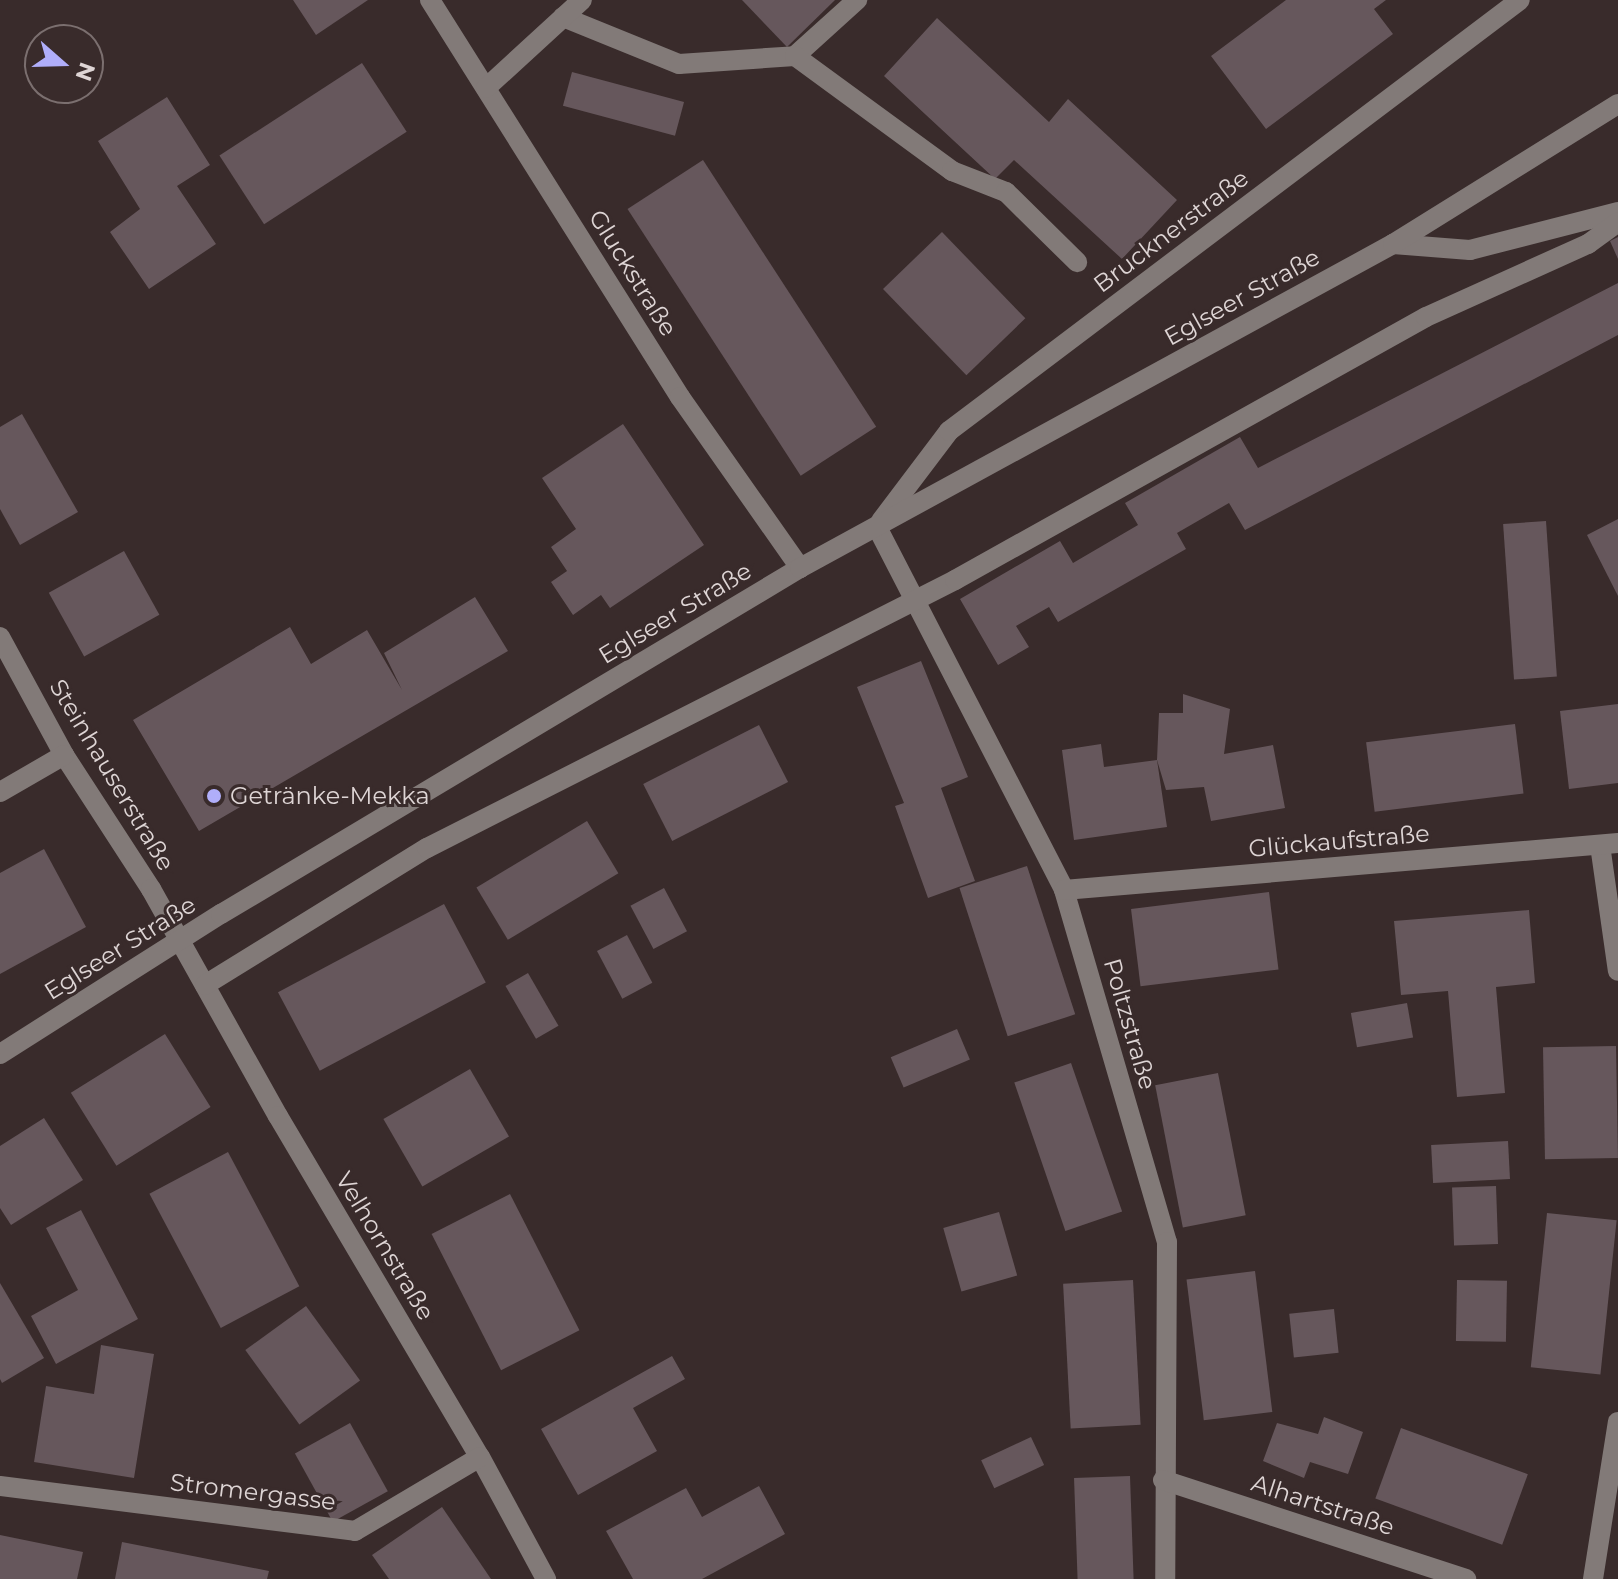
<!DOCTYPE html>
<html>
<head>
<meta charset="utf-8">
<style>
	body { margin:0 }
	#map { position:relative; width:1618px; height:1579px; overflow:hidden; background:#392b2b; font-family:Montserrat,sans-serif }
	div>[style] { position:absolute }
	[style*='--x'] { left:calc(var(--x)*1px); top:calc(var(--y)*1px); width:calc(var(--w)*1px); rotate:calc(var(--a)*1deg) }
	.building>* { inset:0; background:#66575c; transform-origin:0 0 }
	.minor>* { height:20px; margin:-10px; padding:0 10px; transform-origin:10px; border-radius:10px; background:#827a78 }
	.dots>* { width:22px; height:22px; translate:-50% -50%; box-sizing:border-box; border:4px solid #392b2b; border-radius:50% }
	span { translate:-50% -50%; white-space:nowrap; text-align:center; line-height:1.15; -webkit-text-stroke:6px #392b2b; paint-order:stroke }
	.street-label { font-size:24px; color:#ded5d5 }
	.poi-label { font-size:24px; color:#ded5d5 }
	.left { translate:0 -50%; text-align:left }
	.north { position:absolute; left:24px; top:24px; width:80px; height:80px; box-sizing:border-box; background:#392b2b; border:2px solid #7b6f6f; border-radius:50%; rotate:110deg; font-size:22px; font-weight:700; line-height:32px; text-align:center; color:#ded5d5 }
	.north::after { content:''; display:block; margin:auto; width:28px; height:36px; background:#b0aefa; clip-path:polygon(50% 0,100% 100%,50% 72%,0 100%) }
</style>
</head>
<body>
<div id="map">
	<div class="building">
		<i style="clip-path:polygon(293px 0,368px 0,316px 35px)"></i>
		<i style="clip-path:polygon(742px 0,835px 0,787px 47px)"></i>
		<i style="clip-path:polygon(1286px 0,1386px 0,1374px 9px,1393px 34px,1266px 129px,1211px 56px)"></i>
		<i style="clip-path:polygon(937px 18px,1049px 122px,1068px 99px,1177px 200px,1122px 259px,1014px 160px,995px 179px,884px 76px)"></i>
		<i style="left:362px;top:63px;width:82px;height:170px;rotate:57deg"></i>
		<i style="left:572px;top:72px;width:116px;height:35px;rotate:15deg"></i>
		<i style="clip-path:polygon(167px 97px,210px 165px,177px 186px,216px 244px,149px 289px,110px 232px,140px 209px,98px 141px)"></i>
		<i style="left:703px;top:160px;width:318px;height:90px;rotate:57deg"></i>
		<i style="left:942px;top:232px;width:120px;height:82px;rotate:46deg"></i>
		<i style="clip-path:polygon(1618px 237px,1618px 259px,1610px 241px)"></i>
		<i style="clip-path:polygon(1618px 283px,1618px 335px,1245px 530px,1229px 503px,1177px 533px,1186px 549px,1058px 622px,1049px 607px,1016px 626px,1029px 647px,998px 665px,960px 599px,1060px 541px,1073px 563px,1138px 525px,1125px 503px,1240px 437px,1258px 468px)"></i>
		<i style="clip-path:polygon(22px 414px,78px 512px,20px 545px,0 509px,0 427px)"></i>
		<i style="clip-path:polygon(623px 424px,704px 545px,610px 608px,601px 595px,573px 615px,551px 582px,567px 571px,551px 547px,576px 529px,542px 478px)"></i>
		<i style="clip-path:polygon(1618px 519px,1618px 596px,1587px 535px)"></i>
		<i style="left:1546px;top:521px;width:156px;height:43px;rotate:86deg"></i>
		<i style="left:124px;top:551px;width:73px;height:86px;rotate:61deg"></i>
		<i style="clip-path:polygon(475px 597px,508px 651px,199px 831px,133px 720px,290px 627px,311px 664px,367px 630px,402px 690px,384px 653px)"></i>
		<i style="clip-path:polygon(921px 661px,968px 777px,941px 788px,975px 881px,928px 898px,895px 806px,904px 803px,857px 687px)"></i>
		<i style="clip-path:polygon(1183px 694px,1230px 709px,1224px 754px,1273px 745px,1285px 808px,1211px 821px,1204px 787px,1166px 790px,1157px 760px,1159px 713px,1183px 713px)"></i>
		<i style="clip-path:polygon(1618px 704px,1618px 783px,1569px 789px,1560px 711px)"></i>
		<i style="left:1515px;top:724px;width:70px;height:150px;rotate:83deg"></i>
		<i style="left:759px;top:725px;width:64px;height:130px;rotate:63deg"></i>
		<i style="clip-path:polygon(1101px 744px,1104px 767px,1157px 760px,1167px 827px,1074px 840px,1062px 750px)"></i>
		<i style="left:587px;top:821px;width:61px;height:129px;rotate:59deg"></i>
		<i style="clip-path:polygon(44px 849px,86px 927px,0 974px,0 873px)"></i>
		<i style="left:1027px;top:866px;width:156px;height:71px;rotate:72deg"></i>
		<i style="left:664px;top:888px;width:49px;height:38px;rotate:62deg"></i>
		<i style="left:1269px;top:892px;width:78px;height:139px;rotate:83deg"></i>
		<i style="left:444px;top:904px;width:89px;height:188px;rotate:62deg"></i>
		<i style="clip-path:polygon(1529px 910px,1535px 983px,1496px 987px,1505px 1093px,1457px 1097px,1448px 991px,1401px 995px,1394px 921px)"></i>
		<i style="left:627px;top:935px;width:54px;height:34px;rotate:62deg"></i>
		<i style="left:528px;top:973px;width:61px;height:26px;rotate:60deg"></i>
		<i style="left:1407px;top:1003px;width:35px;height:57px;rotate:80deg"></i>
		<i style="left:957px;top:1029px;width:33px;height:72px;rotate:67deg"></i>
		<i style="left:165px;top:1034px;width:86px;height:111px;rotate:58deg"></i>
		<i style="left:1616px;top:1046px;width:112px;height:73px;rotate:89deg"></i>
		<i style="left:1071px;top:1063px;width:157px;height:60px;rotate:71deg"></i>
		<i style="left:470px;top:1069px;width:78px;height:100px;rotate:60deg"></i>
		<i style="left:1218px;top:1073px;width:145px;height:64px;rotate:79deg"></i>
		<i style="clip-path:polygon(44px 1118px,83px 1180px,11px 1225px,0 1208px,0 1146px)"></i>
		<i style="left:1508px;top:1141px;width:38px;height:77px;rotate:87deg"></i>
		<i style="left:228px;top:1152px;width:152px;height:89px;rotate:62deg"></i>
		<i style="left:1496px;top:1186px;width:58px;height:44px;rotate:88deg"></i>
		<i style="left:510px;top:1194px;width:153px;height:88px;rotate:63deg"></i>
		<i style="clip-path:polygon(81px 1210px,138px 1319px,56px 1364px,31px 1316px,78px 1290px,46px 1228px)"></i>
		<i style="left:999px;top:1212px;width:66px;height:58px;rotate:74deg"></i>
		<i style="left:1547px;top:1213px;width:70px;height:155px;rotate:6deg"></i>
		<i style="left:1255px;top:1271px;width:142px;height:69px;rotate:83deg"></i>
		<i style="left:1133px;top:1280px;width:145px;height:70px;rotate:87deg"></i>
		<i style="left:1457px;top:1280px;width:50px;height:61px;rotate:1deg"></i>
		<i style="clip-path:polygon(0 1283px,44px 1358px,2px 1383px,0 1379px)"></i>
		<i style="left:306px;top:1306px;width:92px;height:75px;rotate:54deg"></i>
		<i style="left:1334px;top:1309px;width:44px;height:45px;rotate:84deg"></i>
		<i style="clip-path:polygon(101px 1345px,154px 1354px,134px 1478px,34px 1462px,46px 1386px,94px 1394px)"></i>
		<i style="clip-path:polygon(672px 1356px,685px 1379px,633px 1408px,657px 1451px,578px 1495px,541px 1429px)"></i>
		<i style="clip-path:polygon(1324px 1417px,1363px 1432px,1348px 1474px,1310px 1462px,1304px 1478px,1263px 1461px,1277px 1423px,1318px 1434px)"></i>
		<i style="left:350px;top:1423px;width:78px;height:63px;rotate:61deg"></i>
		<i style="left:1401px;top:1428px;width:135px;height:75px;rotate:20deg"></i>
		<i style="left:1031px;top:1437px;width:31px;height:55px;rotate:65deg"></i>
		<i style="left:1130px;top:1476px;width:103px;height:56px;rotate:88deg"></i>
		<i style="clip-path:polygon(759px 1486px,785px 1534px,702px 1579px,633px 1579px,606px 1531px,686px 1488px,702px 1517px)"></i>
		<i style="clip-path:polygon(442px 1507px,491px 1579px,389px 1579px,372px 1555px)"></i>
		<i style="clip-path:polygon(0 1535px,83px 1552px,77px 1579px,0 1579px)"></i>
		<i style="clip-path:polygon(122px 1542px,269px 1571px,267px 1579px,115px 1579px)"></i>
	</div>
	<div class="minor">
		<i style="--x:430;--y:0;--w:469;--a:57.8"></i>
		<i style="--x:680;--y:397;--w:209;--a:54.9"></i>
		<i style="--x:563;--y:17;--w:125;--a:22.1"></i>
		<i style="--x:679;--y:64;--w:116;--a:-3.9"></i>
		<i style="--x:795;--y:56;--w:84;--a:-42.1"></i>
		<i style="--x:795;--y:56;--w:195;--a:36.2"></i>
		<i style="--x:952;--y:171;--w:58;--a:21.3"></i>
		<i style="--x:1006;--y:192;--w:100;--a:44.6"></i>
		<i style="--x:486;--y:88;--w:130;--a:-42.5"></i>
		<i style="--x:1393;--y:244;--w:77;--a:4.5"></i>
		<i style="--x:1470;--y:250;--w:153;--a:-14.4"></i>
		<i style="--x:881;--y:521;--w:113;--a:-52.9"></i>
		<i style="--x:949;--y:431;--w:715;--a:-37.05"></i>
		<i style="--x:877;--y:527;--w:408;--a:62.7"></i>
		<i style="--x:1064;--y:890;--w:367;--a:73.7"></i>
		<i style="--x:1167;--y:1242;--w:337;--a:90.3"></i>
		<i style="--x:0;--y:637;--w:134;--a:61.5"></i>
		<i style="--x:64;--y:755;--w:160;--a:57"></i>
		<i style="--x:151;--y:889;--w:260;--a:60.8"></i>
		<i style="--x:278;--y:1116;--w:396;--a:59.4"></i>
		<i style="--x:480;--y:1457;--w:139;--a:61.6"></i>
		<i style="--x:0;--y:792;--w:74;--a:-30"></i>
		<i style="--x:1600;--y:845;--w:127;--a:81.9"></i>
		<i style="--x:1064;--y:890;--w:556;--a:-4.85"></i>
		<i style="--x:205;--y:985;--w:261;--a:-31.7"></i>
		<i style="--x:427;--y:848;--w:592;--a:-26.91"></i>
		<i style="--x:955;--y:580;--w:539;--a:-29.18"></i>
		<i style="--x:1426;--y:317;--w:178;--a:-24.3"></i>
		<i style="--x:1588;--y:244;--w:37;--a:-36"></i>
		<i style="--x:0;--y:1054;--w:262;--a:-32.4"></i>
		<i style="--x:221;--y:914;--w:675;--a:-30.86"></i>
		<i style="--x:800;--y:568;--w:676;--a:-28.65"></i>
		<i style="--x:1393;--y:244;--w:265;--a:-31.9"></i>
		<i style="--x:1163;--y:1480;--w:319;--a:18.1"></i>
		<i style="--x:0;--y:1486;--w:358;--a:7.2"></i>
		<i style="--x:355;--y:1531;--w:145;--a:-30.6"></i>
		<i style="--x:1593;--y:1579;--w:159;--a:-81"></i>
	</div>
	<div class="dots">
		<i style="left:214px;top:796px;background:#b0aefa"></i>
	</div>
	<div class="street-label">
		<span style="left:1171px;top:231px;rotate:-37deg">Brucknerstraße</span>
		<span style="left:633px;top:273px;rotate:58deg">Gluckstraße</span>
		<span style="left:1242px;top:297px;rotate:-29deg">Eglseer Straße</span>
		<span style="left:675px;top:613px;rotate:-31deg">Eglseer Straße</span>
		<span style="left:112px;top:775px;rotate:59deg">Steinhauserstraße</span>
		<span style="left:1339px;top:841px;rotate:-5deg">Glückaufstraße</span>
		<span style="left:120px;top:948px;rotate:-32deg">Eglseer Straße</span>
		<span style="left:1130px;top:1024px;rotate:74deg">Poltzstraße</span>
		<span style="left:385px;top:1246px;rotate:59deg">Velhornstraße</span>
		<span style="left:253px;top:1492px;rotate:7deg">Stromergasse</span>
		<span style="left:1323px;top:1505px;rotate:18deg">Alhartstraße</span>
	</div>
	<div class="poi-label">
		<span class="left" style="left:230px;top:796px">Getränke-Mekka</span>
	</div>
	<div class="north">N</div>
</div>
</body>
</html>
